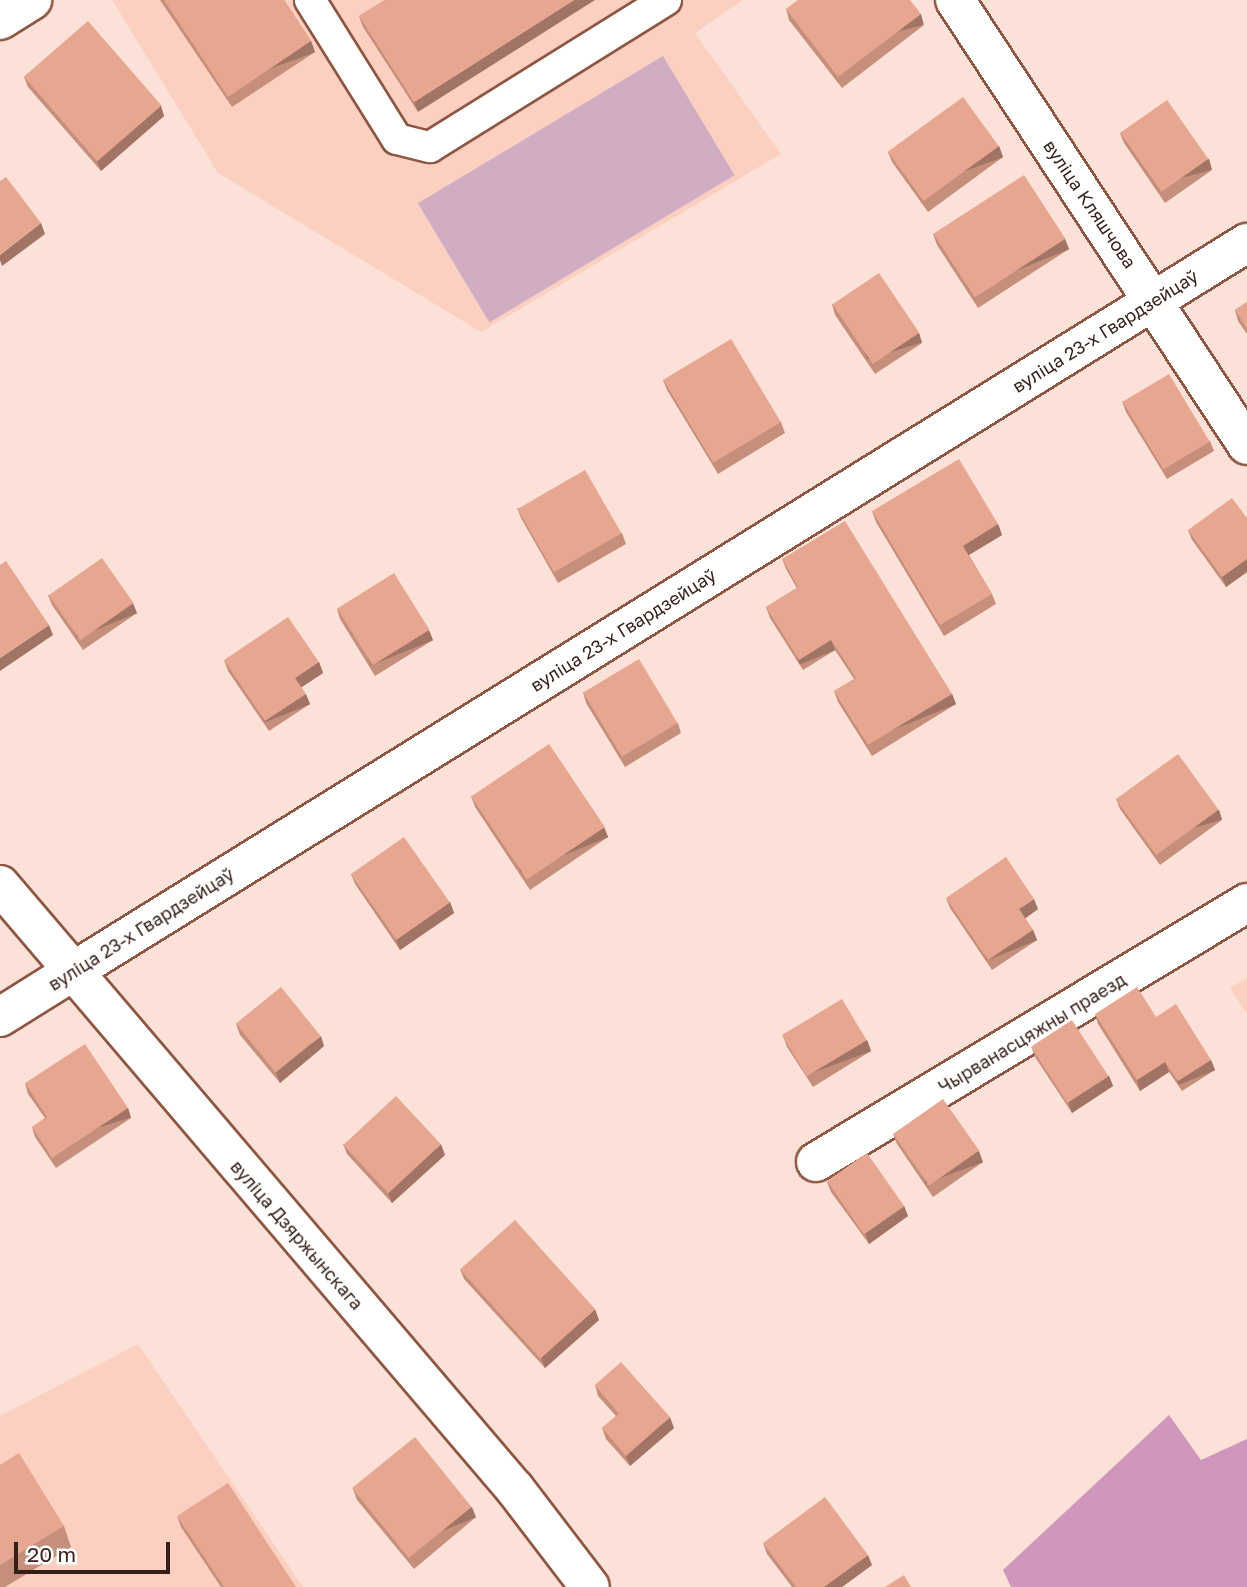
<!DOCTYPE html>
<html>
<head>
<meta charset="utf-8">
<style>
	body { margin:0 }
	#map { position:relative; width:1247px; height:1587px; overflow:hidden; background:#fce1d8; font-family:"Golos Text",sans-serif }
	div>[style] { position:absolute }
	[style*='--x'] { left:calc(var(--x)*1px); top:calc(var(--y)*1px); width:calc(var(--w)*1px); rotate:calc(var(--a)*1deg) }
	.built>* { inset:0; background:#fcd0c1 }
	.green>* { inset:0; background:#d0adc3; transform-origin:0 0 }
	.forest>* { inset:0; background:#cf97bb }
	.roads { filter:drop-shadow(2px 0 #8e5743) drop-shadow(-2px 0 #8e5743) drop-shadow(0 2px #8e5743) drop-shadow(0 -2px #8e5743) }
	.service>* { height:30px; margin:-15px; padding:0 15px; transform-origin:15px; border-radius:15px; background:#fff }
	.minor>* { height:38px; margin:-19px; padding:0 19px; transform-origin:19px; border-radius:19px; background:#fff }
	.tertiary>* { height:38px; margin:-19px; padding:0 19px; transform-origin:19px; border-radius:19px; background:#fff }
	.wall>* { inset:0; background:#c68f7c }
	.shaded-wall>* { inset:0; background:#a17465; transform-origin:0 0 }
	.building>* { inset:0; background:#e6a690; transform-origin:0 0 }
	span { translate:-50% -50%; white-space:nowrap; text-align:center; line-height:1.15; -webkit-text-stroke:5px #fff; paint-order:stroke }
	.street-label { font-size:18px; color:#361f16 }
	.scale { position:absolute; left:14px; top:1542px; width:156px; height:32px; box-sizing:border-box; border:4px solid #361f16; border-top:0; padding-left:9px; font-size:21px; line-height:24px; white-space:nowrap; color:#361f16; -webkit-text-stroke:5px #fff; paint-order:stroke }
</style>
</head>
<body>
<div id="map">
	<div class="built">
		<i style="clip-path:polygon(112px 0,743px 0,695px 33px,781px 154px,481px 332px,218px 173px)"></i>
		<i style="clip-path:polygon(1247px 978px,1247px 1014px,1230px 988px)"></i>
		<i style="clip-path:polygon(138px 1344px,303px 1587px,0 1587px,0 1416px)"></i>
	</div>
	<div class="green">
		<i style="left:663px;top:56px;width:139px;height:286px;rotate:59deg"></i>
	</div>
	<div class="forest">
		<i style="clip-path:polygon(1169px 1415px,1201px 1460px,1247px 1439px,1247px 1587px,1011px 1587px,1003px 1570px)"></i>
	</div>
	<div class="roads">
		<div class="service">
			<i style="--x:310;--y:0;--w:164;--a:58"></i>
			<i style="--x:397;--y:139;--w:34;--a:14"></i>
			<i style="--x:430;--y:147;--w:278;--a:-31.9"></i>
		</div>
		<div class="minor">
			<i style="--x:955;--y:0;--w:532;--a:56.73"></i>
			<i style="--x:0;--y:20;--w:38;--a:-32"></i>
			<i style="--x:0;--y:1017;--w:85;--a:-32"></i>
			<i style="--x:816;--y:1162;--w:503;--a:-31"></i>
		</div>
		<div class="tertiary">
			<i style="--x:0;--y:885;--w:794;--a:49.55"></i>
			<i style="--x:515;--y:1489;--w:123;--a:52.6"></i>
			<i style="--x:72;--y:972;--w:1383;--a:-31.82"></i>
		</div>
	</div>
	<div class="wall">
		<i style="clip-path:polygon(160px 0,284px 0,311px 41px,315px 52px,232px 107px)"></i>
		<i style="clip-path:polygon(385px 0,418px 112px,363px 27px,359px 16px)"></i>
		<i style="clip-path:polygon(786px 9px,924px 25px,842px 88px,789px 20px)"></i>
		<i style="clip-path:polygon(24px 77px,161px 106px,164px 116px,101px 171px,28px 87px)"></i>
		<i style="clip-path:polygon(1120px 133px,1209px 159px,1212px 170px,1165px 203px,1124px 143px)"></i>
		<i style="clip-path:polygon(999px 146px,1003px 157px,928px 212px,892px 162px,888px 152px)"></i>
		<i style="clip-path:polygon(933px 234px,1065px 239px,1069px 249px,978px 308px,937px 245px)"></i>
		<i style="clip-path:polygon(1247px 302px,1247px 334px,1238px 321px,1235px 310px)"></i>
		<i style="clip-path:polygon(832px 304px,919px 333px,922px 343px,875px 374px,835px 315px)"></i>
		<i style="clip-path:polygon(663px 380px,781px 422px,785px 433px,718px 474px,667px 390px)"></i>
		<i style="clip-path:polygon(1122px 401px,1210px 441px,1214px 451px,1167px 479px,1126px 412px)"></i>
		<i style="clip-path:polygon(517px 508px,622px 533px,626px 544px,558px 583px,521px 518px)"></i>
		<i style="clip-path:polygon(872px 511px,998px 524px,1002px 535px,969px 555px,992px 594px,996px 604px,944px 636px,876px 522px)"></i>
		<i style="clip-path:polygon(1247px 518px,1247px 572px,1226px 587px,1192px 540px,1188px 530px)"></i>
		<i style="clip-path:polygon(782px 559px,952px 694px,956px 704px,872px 756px,838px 702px,834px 691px,854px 679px,835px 650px,803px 670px,770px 618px,766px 607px,797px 588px,786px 569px)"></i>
		<i style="clip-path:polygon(48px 595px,137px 613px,83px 650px,52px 605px)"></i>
		<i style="clip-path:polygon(337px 609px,433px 640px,375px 676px,340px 619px)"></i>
		<i style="clip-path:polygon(224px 660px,319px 662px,323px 673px,301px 687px,310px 704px,269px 731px,228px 671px)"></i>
		<i style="clip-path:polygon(583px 692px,678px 723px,681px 733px,625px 767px,586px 703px)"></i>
		<i style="clip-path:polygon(471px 796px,604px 827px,608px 837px,530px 890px,475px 807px)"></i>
		<i style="clip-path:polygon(1116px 799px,1219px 810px,1222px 820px,1160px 865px,1120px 809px)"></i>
		<i style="clip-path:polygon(351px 874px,450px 902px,454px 913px,400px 950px,355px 884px)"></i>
		<i style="clip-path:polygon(946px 898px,1038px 909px,1025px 918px,1033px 930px,1037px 940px,992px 970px,950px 908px)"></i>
		<i style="clip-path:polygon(1095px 1014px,1156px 1017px,1211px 1060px,1215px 1070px,1182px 1091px,1169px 1072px,1140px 1091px,1098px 1024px)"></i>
		<i style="clip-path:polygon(236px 1024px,324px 1046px,280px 1083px,240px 1035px)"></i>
		<i style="clip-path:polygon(783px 1036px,867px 1040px,871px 1051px,813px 1087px,787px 1047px)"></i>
		<i style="clip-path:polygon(1031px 1046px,1109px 1076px,1113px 1086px,1072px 1113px,1035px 1057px)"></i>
		<i style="clip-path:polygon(25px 1083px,128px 1108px,131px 1118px,56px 1168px,35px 1137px,32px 1127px,45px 1118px,28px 1094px)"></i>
		<i style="clip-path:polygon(893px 1134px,983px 1162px,933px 1197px,897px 1144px)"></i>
		<i style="clip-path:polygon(343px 1144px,445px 1155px,392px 1203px,347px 1154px)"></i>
		<i style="clip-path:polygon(827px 1182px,904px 1206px,908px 1216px,869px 1244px,831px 1192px)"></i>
		<i style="clip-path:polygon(460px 1269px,599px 1320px,545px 1368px,464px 1279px)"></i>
		<i style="clip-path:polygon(595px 1385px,674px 1428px,630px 1466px,606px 1439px,602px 1428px,616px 1416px,598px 1396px)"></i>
		<i style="clip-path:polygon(0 1465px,64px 1526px,71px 1547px,5px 1587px,0 1587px)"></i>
		<i style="clip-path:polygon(353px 1489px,476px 1517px,414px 1569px,357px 1500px)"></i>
		<i style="clip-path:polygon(177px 1516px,296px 1587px,221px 1587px,181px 1527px)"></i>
		<i style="clip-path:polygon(763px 1543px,872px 1565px,842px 1587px,792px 1587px,767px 1554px)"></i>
	</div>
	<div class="shaded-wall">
		<i style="clip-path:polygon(574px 0,595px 0,418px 112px,414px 102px)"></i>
		<i style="left:921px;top:14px;width:11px;height:104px;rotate:75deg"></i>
		<i style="left:311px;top:41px;width:12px;height:100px;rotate:70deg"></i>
		<i style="clip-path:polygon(161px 106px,164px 116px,101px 171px,97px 161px)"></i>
		<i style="left:999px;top:146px;width:12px;height:93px;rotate:70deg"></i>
		<i style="left:1209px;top:159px;width:11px;height:57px;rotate:75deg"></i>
		<i style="clip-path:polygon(41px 223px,45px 234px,2px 266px,0 260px,0 255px)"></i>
		<i style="left:1065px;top:239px;width:11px;height:108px;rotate:68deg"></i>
		<i style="left:919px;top:333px;width:10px;height:57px;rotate:73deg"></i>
		<i style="clip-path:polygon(998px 524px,1002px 535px,967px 556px,963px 546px)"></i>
		<i style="clip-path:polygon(1247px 559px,1247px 572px,1226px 587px,1222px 577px)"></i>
		<i style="left:133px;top:603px;width:11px;height:65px;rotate:68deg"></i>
		<i style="clip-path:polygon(49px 625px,53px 635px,0 671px,0 658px)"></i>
		<i style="left:429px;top:630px;width:11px;height:67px;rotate:68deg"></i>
		<i style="left:831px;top:640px;width:11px;height:38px;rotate:68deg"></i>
		<i style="clip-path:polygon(319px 662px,323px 673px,299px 689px,295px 678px)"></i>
		<i style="left:306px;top:694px;width:11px;height:49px;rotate:68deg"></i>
		<i style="left:952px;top:694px;width:11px;height:98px;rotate:68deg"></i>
		<i style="left:1219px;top:810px;width:10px;height:77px;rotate:73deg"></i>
		<i style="left:604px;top:827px;width:11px;height:94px;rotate:68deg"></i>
		<i style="clip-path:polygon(1034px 899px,1038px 909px,1023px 920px,1019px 909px)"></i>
		<i style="clip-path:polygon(450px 902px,454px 913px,400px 950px,396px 940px)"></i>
		<i style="left:1033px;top:930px;width:11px;height:54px;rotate:68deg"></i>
		<i style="clip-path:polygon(321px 1036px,324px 1046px,280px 1083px,276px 1072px)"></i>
		<i style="left:867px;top:1040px;width:12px;height:69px;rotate:70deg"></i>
		<i style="left:1211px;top:1060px;width:11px;height:39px;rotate:68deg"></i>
		<i style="clip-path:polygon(1165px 1062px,1169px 1072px,1140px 1091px,1137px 1080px)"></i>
		<i style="clip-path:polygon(1109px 1076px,1113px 1086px,1072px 1113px,1068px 1102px)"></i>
		<i style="left:128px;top:1108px;width:10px;height:91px;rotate:73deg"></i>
		<i style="clip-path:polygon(441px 1144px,445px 1155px,392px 1203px,388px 1193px)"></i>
		<i style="left:979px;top:1151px;width:12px;height:61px;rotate:70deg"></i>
		<i style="clip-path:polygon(904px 1206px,908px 1216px,869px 1244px,865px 1233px)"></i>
		<i style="clip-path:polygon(595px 1309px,599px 1320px,545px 1368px,541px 1358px)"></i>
		<i style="clip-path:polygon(670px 1417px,674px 1428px,630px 1466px,626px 1456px)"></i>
		<i style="left:472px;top:1507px;width:11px;height:80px;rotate:68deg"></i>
		<i style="clip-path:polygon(868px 1555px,872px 1565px,842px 1587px,824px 1587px)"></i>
	</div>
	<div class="building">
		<i style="clip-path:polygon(164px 0,284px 0,311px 41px,228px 97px)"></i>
		<i style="clip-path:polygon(385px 0,574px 0,414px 102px,359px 16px)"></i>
		<i style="clip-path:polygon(798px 0,910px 0,921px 14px,838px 77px,786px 9px)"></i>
		<i style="left:88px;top:21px;width:112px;height:85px;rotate:49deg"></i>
		<i style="left:963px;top:97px;width:61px;height:93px;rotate:54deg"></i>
		<i style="left:1167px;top:100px;width:72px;height:57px;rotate:55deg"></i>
		<i style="left:1024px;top:175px;width:76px;height:108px;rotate:57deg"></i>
		<i style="clip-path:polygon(6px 177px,41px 223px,0 255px,0 181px)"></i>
		<i style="left:879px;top:273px;width:72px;height:56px;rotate:56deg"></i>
		<i style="clip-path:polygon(1247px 302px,1247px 329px,1235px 310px)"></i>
		<i style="left:731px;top:339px;width:97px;height:79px;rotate:59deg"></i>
		<i style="left:1169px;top:374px;width:79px;height:54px;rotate:59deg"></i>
		<i style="clip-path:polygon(959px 459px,998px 524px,963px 546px,992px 594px,940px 625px,872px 511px)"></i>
		<i style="left:585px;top:470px;width:73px;height:78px;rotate:60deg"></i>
		<i style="clip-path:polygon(1232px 498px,1247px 518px,1247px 559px,1222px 577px,1188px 530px)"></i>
		<i style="clip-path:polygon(845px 521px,952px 694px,868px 745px,834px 691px,856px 678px,831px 640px,799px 660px,766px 607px,798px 587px,782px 559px)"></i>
		<i style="left:102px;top:558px;width:55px;height:65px;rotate:55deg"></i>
		<i style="clip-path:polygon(6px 561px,49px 625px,0 658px,0 565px)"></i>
		<i style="left:394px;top:573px;width:67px;height:67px;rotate:58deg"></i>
		<i style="clip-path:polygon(288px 617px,319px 662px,295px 678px,306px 694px,265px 721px,224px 660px)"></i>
		<i style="left:639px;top:659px;width:75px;height:65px;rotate:59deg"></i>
		<i style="left:549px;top:744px;width:100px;height:94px;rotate:56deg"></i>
		<i style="left:1178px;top:754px;width:69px;height:77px;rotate:54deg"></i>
		<i style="left:404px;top:837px;width:80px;height:65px;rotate:55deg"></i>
		<i style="clip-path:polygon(1006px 857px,1034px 899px,1019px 909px,1033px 930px,988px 960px,946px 898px)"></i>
		<i style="left:281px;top:987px;width:63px;height:58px;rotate:51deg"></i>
		<i style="clip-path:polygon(1137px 987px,1156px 1017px,1176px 1004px,1211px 1060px,1178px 1081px,1165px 1062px,1137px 1080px,1095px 1014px)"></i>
		<i style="left:842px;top:999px;width:48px;height:70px;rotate:59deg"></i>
		<i style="left:1072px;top:1020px;width:67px;height:49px;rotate:57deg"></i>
		<i style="clip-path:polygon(85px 1044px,128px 1108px,52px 1158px,32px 1127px,47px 1117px,25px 1083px)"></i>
		<i style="left:396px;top:1096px;width:66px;height:72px;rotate:47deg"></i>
		<i style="left:943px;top:1099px;width:63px;height:61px;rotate:55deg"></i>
		<i style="left:867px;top:1153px;width:65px;height:49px;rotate:55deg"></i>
		<i style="left:515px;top:1220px;width:120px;height:74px;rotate:48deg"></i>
		<i style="clip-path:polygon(621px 1362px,670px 1417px,626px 1456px,602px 1428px,619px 1414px,595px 1385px)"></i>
		<i style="left:415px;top:1437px;width:90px;height:81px;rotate:51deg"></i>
		<i style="clip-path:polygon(19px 1453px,64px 1526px,0 1565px,0 1465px)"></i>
		<i style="clip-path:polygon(228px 1483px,296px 1587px,224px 1587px,177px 1516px)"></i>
		<i style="clip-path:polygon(825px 1497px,868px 1555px,824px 1587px,796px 1587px,763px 1543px)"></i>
		<i style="clip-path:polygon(904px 1575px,911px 1587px,885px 1587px)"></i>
	</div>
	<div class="street-label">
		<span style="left:1090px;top:204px;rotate:56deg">вуліца Кляшчова</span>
		<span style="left:1105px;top:331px;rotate:-32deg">вуліца 23-х Гвардзейцаў</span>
		<span style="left:623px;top:630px;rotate:-32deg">вуліца 23-х Гвардзейцаў</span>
		<span style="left:141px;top:929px;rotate:-32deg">вуліца 23-х Гвардзейцаў</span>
		<span style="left:1032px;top:1033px;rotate:-31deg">Чырванасцяжны праезд</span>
		<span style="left:297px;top:1235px;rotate:49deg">вуліца Дзяржынскага</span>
	</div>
	<div class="scale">20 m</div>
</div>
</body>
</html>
